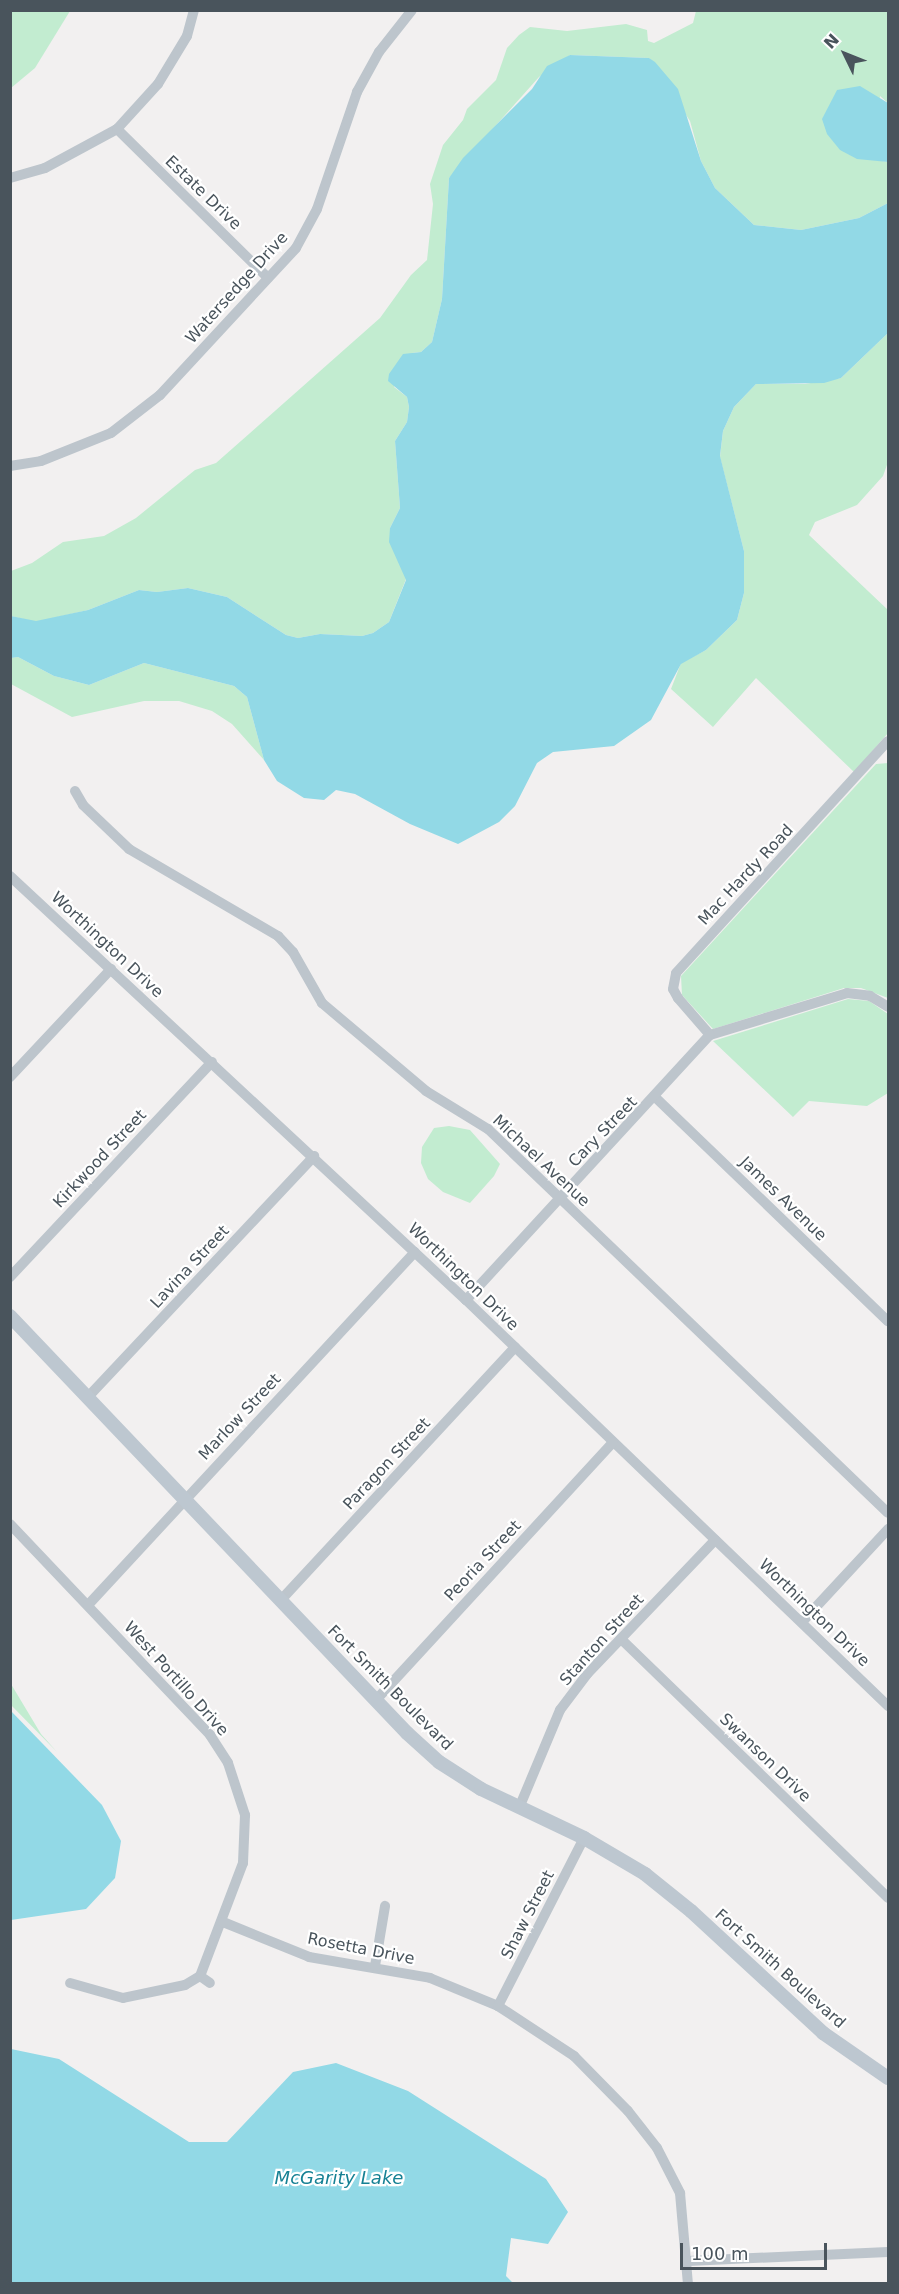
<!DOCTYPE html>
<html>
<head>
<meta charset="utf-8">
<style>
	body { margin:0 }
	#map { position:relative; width:899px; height:2294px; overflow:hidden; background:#f2f0f0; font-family:"DejaVu Sans",sans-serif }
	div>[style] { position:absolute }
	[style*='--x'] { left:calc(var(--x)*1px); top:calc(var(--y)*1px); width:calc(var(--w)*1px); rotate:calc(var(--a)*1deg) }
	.green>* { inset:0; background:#c2ecd0 }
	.water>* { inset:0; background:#92d9e6 }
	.street>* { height:10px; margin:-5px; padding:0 5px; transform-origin:5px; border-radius:5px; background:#bdc5cc }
	.secondary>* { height:14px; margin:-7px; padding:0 7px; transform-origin:7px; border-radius:7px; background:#bdc7d0 }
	span { translate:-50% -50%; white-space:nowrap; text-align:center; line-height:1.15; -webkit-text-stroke:4.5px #fff; paint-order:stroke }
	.street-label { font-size:16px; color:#49545c }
	.water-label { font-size:18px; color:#168194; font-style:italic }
	.frame { position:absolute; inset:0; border:12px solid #49545c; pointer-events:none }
	.north { position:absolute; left:815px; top:24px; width:60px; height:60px; -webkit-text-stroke:4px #fff; paint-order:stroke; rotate:313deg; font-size:16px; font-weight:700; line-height:24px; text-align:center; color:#49545c }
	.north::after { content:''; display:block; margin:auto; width:21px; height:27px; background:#49545c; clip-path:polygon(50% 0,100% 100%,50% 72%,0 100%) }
	.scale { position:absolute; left:680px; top:2243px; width:147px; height:27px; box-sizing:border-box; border:3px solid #49545c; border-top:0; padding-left:8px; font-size:18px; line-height:21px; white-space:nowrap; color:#49545c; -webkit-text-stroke:4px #fff; paint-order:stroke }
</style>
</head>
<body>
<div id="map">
	<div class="green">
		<i style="clip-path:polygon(10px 11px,70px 11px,35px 68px,11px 88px)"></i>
		<i style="clip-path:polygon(696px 11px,888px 11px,888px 103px,880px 96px,876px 160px,888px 162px,888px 203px,859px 218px,801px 230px,754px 225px,715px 188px,701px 161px,690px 121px,649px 58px,570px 55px,539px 77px,449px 178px,442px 299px,432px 342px,421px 352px,412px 353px,394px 387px,407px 397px,409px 407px,407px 422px,395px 441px,400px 508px,390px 528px,406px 579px,389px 622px,373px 633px,362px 636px,320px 634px,298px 638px,286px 635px,227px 597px,188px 588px,157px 592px,139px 590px,88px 610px,36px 622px,11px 616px,11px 571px,32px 563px,63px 542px,104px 536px,136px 518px,195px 470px,216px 463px,380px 318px,411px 275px,427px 260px,433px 204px,430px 184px,443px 145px,463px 120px,467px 109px,496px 80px,507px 48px,519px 35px,530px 27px,567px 31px,626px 24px,647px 30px,648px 41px,654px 43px,693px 23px)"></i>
		<i style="clip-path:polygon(888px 333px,888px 462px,883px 476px,857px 505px,815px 522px,809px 535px,888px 610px,888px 733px,854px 772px,756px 678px,713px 727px,671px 689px,681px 663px,706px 650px,737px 620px,744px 593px,744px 551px,720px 457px,723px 431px,734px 407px,756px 384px,805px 384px,841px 378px)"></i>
		<i style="clip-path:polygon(18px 657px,54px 676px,89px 685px,144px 663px,234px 686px,247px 697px,264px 760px,232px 724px,212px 711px,179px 701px,144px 701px,72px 717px,11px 684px,10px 658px)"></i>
		<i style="clip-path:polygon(888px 763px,888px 998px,861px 988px,844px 988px,713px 1029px,682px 995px,681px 976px,876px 764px)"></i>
		<i style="clip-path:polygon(848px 999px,869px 1001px,888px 1014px,888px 1093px,867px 1106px,809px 1101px,793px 1117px,713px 1041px)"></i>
		<i style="clip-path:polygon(449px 1126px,470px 1130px,500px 1164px,494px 1176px,470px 1203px,443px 1192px,428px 1179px,421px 1163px,422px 1147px,434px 1128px)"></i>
		<i style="clip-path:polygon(11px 1684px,41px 1734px,57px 1752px,11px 1705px)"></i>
	</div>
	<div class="water">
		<i style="clip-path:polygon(570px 55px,649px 58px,655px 62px,678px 89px,701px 161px,715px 188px,754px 225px,801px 230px,859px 218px,888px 203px,888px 333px,841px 378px,824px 383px,756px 384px,734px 407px,723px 431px,720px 456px,744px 551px,744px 593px,737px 620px,706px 650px,681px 664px,651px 720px,614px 746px,553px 752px,537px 763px,515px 806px,499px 822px,458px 844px,410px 824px,355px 794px,336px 790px,324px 800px,304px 798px,277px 781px,264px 760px,247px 697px,234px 686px,144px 663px,89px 685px,54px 676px,18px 657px,11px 658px,11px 616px,36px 621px,88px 610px,139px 590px,157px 592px,188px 588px,227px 597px,286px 635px,298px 638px,320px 634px,362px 636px,373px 633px,389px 622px,406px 580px,389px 542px,390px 528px,400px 508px,395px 441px,407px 422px,409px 407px,407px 397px,388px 381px,389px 374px,403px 354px,421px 352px,432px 342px,442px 299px,449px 178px,463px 158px,532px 89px,547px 66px)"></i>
		<i style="clip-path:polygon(860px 86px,888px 103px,888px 162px,857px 159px,840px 150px,827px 134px,822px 119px,837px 90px)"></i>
		<i style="clip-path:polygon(11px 1711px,102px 1805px,121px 1841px,115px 1878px,86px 1909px,11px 1920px)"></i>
		<i style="clip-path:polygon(11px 2049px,59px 2059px,189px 2142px,227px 2142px,293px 2072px,336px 2063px,408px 2091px,546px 2179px,568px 2212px,548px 2244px,511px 2238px,506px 2276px,513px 2283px,11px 2283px)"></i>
	</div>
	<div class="street">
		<i style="--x:117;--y:129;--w:212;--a:44.6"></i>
		<i style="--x:10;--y:178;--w:36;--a:-16"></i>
		<i style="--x:45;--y:168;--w:82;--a:-28.4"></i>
		<i style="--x:117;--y:129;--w:61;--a:-47.7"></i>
		<i style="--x:158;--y:84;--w:56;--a:-58.9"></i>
		<i style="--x:187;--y:36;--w:27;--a:-75"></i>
		<i style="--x:10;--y:466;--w:31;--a:-9"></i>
		<i style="--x:41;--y:461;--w:75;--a:-21.8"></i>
		<i style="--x:111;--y:433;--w:62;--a:-37.8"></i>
		<i style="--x:160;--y:395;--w:200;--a:-47.2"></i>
		<i style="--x:296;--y:248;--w:44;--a:-61.7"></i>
		<i style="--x:317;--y:209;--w:124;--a:-71.1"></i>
		<i style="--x:357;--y:92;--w:46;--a:-61.2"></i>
		<i style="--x:379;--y:52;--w:53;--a:-51.8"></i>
		<i style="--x:75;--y:791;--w:16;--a:60"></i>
		<i style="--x:83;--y:805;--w:64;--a:43.7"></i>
		<i style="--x:129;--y:849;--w:173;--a:30.3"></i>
		<i style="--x:278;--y:936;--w:22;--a:47"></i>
		<i style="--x:293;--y:952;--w:59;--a:60.4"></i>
		<i style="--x:322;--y:1003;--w:136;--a:40.2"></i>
		<i style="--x:426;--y:1091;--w:73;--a:31.5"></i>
		<i style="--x:488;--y:1129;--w:554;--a:43.83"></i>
		<i style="--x:10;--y:876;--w:623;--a:42.92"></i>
		<i style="--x:466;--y:1300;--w:586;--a:43.89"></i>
		<i style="--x:710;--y:1035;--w:49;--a:-130.9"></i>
		<i style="--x:678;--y:998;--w:10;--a:-119"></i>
		<i style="--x:673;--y:989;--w:16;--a:-79"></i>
		<i style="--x:676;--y:973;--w:314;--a:-47.6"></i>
		<i style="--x:710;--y:1035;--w:143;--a:-17"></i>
		<i style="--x:847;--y:993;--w:23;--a:7"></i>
		<i style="--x:870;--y:996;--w:21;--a:31"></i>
		<i style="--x:10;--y:1077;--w:148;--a:-46.9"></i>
		<i style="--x:656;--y:1098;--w:322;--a:43.9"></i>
		<i style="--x:10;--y:1277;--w:295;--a:-46.8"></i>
		<i style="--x:466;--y:1300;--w:360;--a:-47.4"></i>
		<i style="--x:87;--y:1398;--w:332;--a:-46.8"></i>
		<i style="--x:10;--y:1524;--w:291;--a:46.5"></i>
		<i style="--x:210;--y:1735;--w:33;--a:57"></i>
		<i style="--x:228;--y:1763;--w:55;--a:71.9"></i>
		<i style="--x:245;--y:1815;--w:48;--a:92.4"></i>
		<i style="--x:243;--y:1863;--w:121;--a:110.8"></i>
		<i style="--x:200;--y:1976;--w:17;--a:149"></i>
		<i style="--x:185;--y:1985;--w:63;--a:168.2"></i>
		<i style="--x:123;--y:1998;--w:55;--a:-164.2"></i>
		<i style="--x:280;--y:1601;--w:346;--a:-47.2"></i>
		<i style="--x:88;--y:1605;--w:481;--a:-47.2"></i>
		<i style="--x:802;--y:1622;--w:127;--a:-47.2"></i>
		<i style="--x:621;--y:1639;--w:372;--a:44.1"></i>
		<i style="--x:376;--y:1700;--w:350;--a:-47.4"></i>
		<i style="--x:519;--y:1808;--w:106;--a:-67.3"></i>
		<i style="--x:560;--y:1710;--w:46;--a:-52.9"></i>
		<i style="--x:588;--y:1673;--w:184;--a:-46.3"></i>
		<i style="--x:223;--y:1922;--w:93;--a:22.1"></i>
		<i style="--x:309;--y:1957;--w:123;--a:9.8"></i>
		<i style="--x:430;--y:1978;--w:74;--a:22.4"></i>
		<i style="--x:498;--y:2006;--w:91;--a:33.3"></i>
		<i style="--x:574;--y:2056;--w:77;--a:45.5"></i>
		<i style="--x:628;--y:2111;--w:47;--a:51.9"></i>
		<i style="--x:657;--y:2148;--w:51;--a:62.9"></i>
		<i style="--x:680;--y:2193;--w:91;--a:85"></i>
		<i style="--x:375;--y:1966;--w:61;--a:-80.5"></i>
		<i style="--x:200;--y:1976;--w:12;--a:35"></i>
		<i style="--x:498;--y:2006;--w:189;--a:-62.9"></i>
		<i style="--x:688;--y:2261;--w:200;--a:-2.6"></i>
	</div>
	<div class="secondary">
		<i style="--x:10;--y:1316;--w:576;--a:46.41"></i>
		<i style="--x:407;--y:1733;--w:43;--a:42.2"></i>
		<i style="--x:439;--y:1762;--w:50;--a:32.7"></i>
		<i style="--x:481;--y:1789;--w:114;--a:25.4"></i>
		<i style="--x:584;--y:1838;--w:71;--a:30.5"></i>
		<i style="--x:645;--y:1874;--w:59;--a:38.8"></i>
		<i style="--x:691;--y:1911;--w:180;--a:42.7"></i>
		<i style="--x:823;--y:2033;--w:79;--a:34.7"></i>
	</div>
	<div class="street-label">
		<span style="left:203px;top:193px;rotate:44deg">Estate Drive</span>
		<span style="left:237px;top:288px;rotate:-48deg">Watersedge Drive</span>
		<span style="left:746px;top:875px;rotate:-47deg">Mac Hardy Road</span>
		<span style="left:107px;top:945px;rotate:43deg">Worthington Drive</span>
		<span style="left:603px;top:1132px;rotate:-46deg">Cary Street</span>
		<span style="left:100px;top:1159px;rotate:-47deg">Kirkwood Street</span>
		<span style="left:541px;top:1161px;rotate:43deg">Michael Avenue</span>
		<span style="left:783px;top:1199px;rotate:44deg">James Avenue</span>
		<span style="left:190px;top:1267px;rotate:-47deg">Lavina Street</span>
		<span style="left:463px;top:1277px;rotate:44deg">Worthington Drive</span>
		<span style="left:240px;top:1417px;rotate:-47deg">Marlow Street</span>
		<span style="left:387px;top:1464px;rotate:-47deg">Paragon Street</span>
		<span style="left:483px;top:1561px;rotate:-47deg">Peoria Street</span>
		<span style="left:814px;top:1613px;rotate:44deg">Worthington Drive</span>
		<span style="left:602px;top:1640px;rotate:-48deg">Stanton Street</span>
		<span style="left:176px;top:1679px;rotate:48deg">West Portillo Drive</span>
		<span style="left:390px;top:1688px;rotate:45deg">Fort Smith Boulevard</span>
		<span style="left:765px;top:1758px;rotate:44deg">Swanson Drive</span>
		<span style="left:528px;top:1915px;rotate:-63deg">Shaw Street</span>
		<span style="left:361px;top:1949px;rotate:11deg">Rosetta Drive</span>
		<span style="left:780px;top:1969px;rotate:42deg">Fort Smith Boulevard</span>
	</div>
	<div class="water-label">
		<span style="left:339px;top:2178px">McGarity Lake</span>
	</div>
	<div class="frame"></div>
	<div class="north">N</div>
	<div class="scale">100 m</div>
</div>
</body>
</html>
